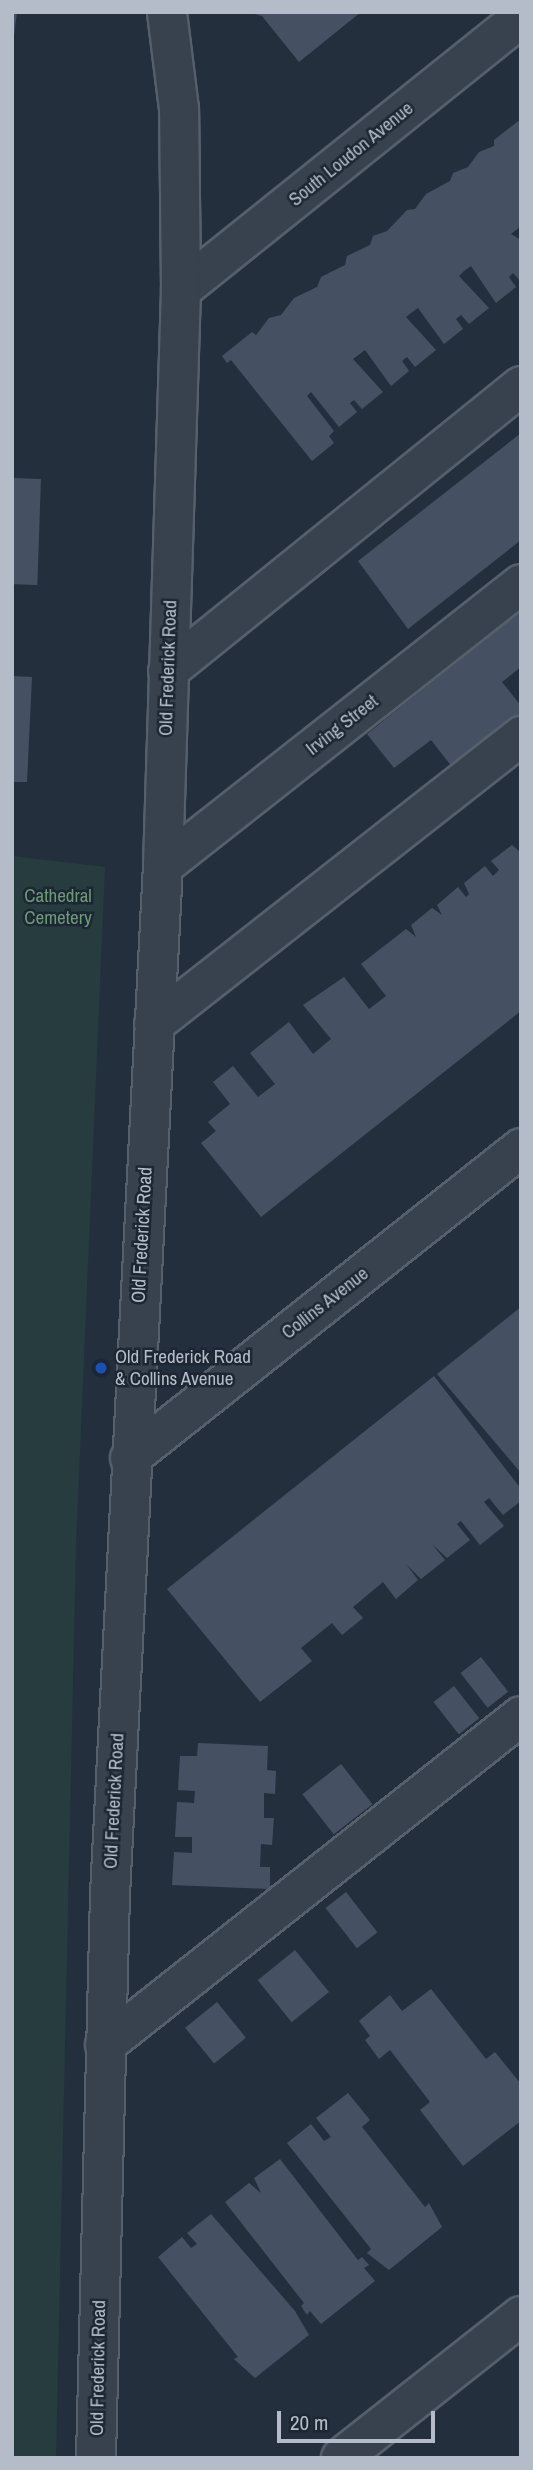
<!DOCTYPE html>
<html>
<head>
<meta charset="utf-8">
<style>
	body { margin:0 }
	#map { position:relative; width:533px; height:2470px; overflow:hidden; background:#242f3e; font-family:"Archivo Narrow",sans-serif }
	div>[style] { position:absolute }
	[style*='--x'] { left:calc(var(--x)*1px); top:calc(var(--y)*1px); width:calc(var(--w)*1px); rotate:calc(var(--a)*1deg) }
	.green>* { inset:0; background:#263c3f }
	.building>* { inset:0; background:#455162; transform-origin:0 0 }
	.roads { filter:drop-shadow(2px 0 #565f6c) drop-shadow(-2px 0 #565f6c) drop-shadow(0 2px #565f6c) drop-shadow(0 -2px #565f6c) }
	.minor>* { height:38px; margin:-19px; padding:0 19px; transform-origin:19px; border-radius:19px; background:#38414e }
	.dots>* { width:19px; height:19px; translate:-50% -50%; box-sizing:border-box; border:4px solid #1d2633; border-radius:50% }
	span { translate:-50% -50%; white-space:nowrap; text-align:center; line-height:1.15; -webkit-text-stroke:5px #1d2633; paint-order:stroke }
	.street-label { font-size:19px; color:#b4bcc9 }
	.park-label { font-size:19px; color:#6b9a76 }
	.poi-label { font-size:19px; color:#b4bcc9 }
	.left { translate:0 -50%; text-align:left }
	.frame { position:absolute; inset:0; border:14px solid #b4bcc9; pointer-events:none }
	.scale { position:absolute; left:277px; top:2411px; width:158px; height:32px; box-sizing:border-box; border:4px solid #b4bcc9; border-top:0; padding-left:9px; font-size:21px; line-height:24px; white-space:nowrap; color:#b4bcc9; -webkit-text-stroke:5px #1d2633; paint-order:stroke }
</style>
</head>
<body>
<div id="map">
	<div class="green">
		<i style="clip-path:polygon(12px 856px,105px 867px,76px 1545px,56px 2458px,12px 2458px)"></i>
	</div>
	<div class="building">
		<i style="clip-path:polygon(12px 12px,17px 12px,14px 36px,12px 36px)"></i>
		<i style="clip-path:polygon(247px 12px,361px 12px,299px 62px,262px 16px)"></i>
		<i style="clip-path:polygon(521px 119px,521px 226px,511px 234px,521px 240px,521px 282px,513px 273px,509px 277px,516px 287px,496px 303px,471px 266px,464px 271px,459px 276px,489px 308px,469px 324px,461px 315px,456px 319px,463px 329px,444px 344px,418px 308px,411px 313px,406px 317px,436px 350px,415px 367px,407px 357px,402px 361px,409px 371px,391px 386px,365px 350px,353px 359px,383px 392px,362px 409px,354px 400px,350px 403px,357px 412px,339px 427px,311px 392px,307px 396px,334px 431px,329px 436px,334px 443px,312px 461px,231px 360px,227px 363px,222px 356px,252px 332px,256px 335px,269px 318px,281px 315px,294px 298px,317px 287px,321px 277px,345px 265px,347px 256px,370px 245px,373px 236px,387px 231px,407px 210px,415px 209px,426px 194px,450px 181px,453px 173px,468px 167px,479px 152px,494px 146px,494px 140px)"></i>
		<i style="clip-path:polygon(521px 433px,521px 540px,408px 629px,358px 561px)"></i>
		<i style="left:12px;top:478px;width:29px;height:106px;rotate:2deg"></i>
		<i style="clip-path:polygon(521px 611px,521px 667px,502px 682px,521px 706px,521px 720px,456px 772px,431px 740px,394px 768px,367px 734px)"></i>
		<i style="clip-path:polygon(12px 676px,32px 677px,27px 782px,12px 782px)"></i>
		<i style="clip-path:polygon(512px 845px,521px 853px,521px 1011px,261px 1217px,201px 1143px,216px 1131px,208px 1122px,230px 1104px,213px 1082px,233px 1066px,258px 1097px,275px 1084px,250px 1053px,289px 1022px,313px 1054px,331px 1039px,303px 1005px,344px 977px,369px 1009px,386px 996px,361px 964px,406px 929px,416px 937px,411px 925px,432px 908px,442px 915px,437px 905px,458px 887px,466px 897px,469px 894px,464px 883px,485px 866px,493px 876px,499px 870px,491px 861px)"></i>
		<i style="clip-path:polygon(521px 1307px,521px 1473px,437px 1374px)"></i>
		<i style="clip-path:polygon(434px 1376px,521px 1489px,521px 1501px,503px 1515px,489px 1498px,484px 1502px,504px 1526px,480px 1545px,461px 1521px,457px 1524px,470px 1540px,447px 1558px,432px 1544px,445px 1560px,421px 1579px,406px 1564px,418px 1580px,396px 1599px,383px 1582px,353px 1607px,363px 1618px,342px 1635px,332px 1623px,301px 1648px,312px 1661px,260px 1702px,167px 1589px)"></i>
		<i style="left:481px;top:1657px;width:44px;height:26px;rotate:52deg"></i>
		<i style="left:454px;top:1686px;width:41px;height:26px;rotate:52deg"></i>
		<i style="clip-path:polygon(198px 1743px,268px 1746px,267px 1770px,276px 1771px,275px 1794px,264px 1793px,264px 1818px,274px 1818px,272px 1845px,261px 1844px,260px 1867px,270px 1867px,270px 1889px,172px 1885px,174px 1852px,192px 1853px,192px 1837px,175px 1837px,177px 1802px,194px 1803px,195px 1791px,178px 1790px,180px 1756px,197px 1756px)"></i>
		<i style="left:341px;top:1764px;width:51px;height:49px;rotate:52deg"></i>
		<i style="left:346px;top:1892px;width:51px;height:26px;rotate:52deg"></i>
		<i style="left:295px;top:1950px;width:54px;height:48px;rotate:51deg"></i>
		<i style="clip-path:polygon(431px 1989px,486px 2059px,495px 2052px,521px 2084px,521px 2121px,463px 2166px,420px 2110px,430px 2102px,390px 2050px,379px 2059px,365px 2040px,370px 2036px,359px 2021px,390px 1995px,402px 2011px)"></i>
		<i style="left:217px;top:2002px;width:46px;height:41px;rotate:51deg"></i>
		<i style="clip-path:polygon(348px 2093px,370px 2120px,362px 2127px,425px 2207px,429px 2203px,442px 2227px,389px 2270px,367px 2253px,371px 2249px,287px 2143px,311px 2124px,324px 2141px,331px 2137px,316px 2118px)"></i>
		<i style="clip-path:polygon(280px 2159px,358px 2260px,362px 2257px,369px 2265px,364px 2268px,375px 2281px,321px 2324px,310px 2311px,307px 2315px,301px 2306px,304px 2303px,225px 2202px,249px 2183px,261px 2193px,254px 2178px)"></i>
		<i style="clip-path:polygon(211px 2214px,295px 2311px,309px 2335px,255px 2378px,234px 2359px,238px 2357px,158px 2257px,182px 2237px,191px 2248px,197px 2244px,187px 2233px)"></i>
	</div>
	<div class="roads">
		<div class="minor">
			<i style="--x:181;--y:290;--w:435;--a:-38.7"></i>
			<i style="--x:168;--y:671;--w:454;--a:-38.9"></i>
			<i style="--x:163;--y:866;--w:456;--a:-38.2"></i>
			<i style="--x:154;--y:1024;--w:467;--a:-38.1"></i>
			<i style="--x:130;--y:1458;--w:499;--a:-38.4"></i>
			<i style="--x:105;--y:2045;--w:530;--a:-38.34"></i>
			<i style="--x:96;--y:2458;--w:564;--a:-88.58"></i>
			<i style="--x:110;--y:1894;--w:1029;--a:-87.05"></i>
			<i style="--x:163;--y:866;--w:576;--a:-88.21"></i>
			<i style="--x:181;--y:290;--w:181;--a:-90.6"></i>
			<i style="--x:179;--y:109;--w:98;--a:-97.1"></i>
			<i style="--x:341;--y:2458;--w:229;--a:-38.3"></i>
		</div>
	</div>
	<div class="dots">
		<i style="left:101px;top:1368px;background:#1a4fb4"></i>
	</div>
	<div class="street-label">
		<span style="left:351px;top:154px;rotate:-39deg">South Loudon Avenue</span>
		<span style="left:168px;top:668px;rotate:-88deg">Old Frederick Road</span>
		<span style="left:342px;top:725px;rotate:-38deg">Irving Street</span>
		<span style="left:142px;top:1235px;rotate:-87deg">Old Frederick Road</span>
		<span style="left:325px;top:1303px;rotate:-38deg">Collins Avenue</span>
		<span style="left:114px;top:1801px;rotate:-87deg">Old Frederick Road</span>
		<span style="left:98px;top:2368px;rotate:-89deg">Old Frederick Road</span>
	</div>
	<div class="park-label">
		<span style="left:58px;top:907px">Cathedral<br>Cemetery</span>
	</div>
	<div class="poi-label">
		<span class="left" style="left:115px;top:1368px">Old Frederick Road<br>&amp; Collins Avenue</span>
	</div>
	<div class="frame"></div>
	<div class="scale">20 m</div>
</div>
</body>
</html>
